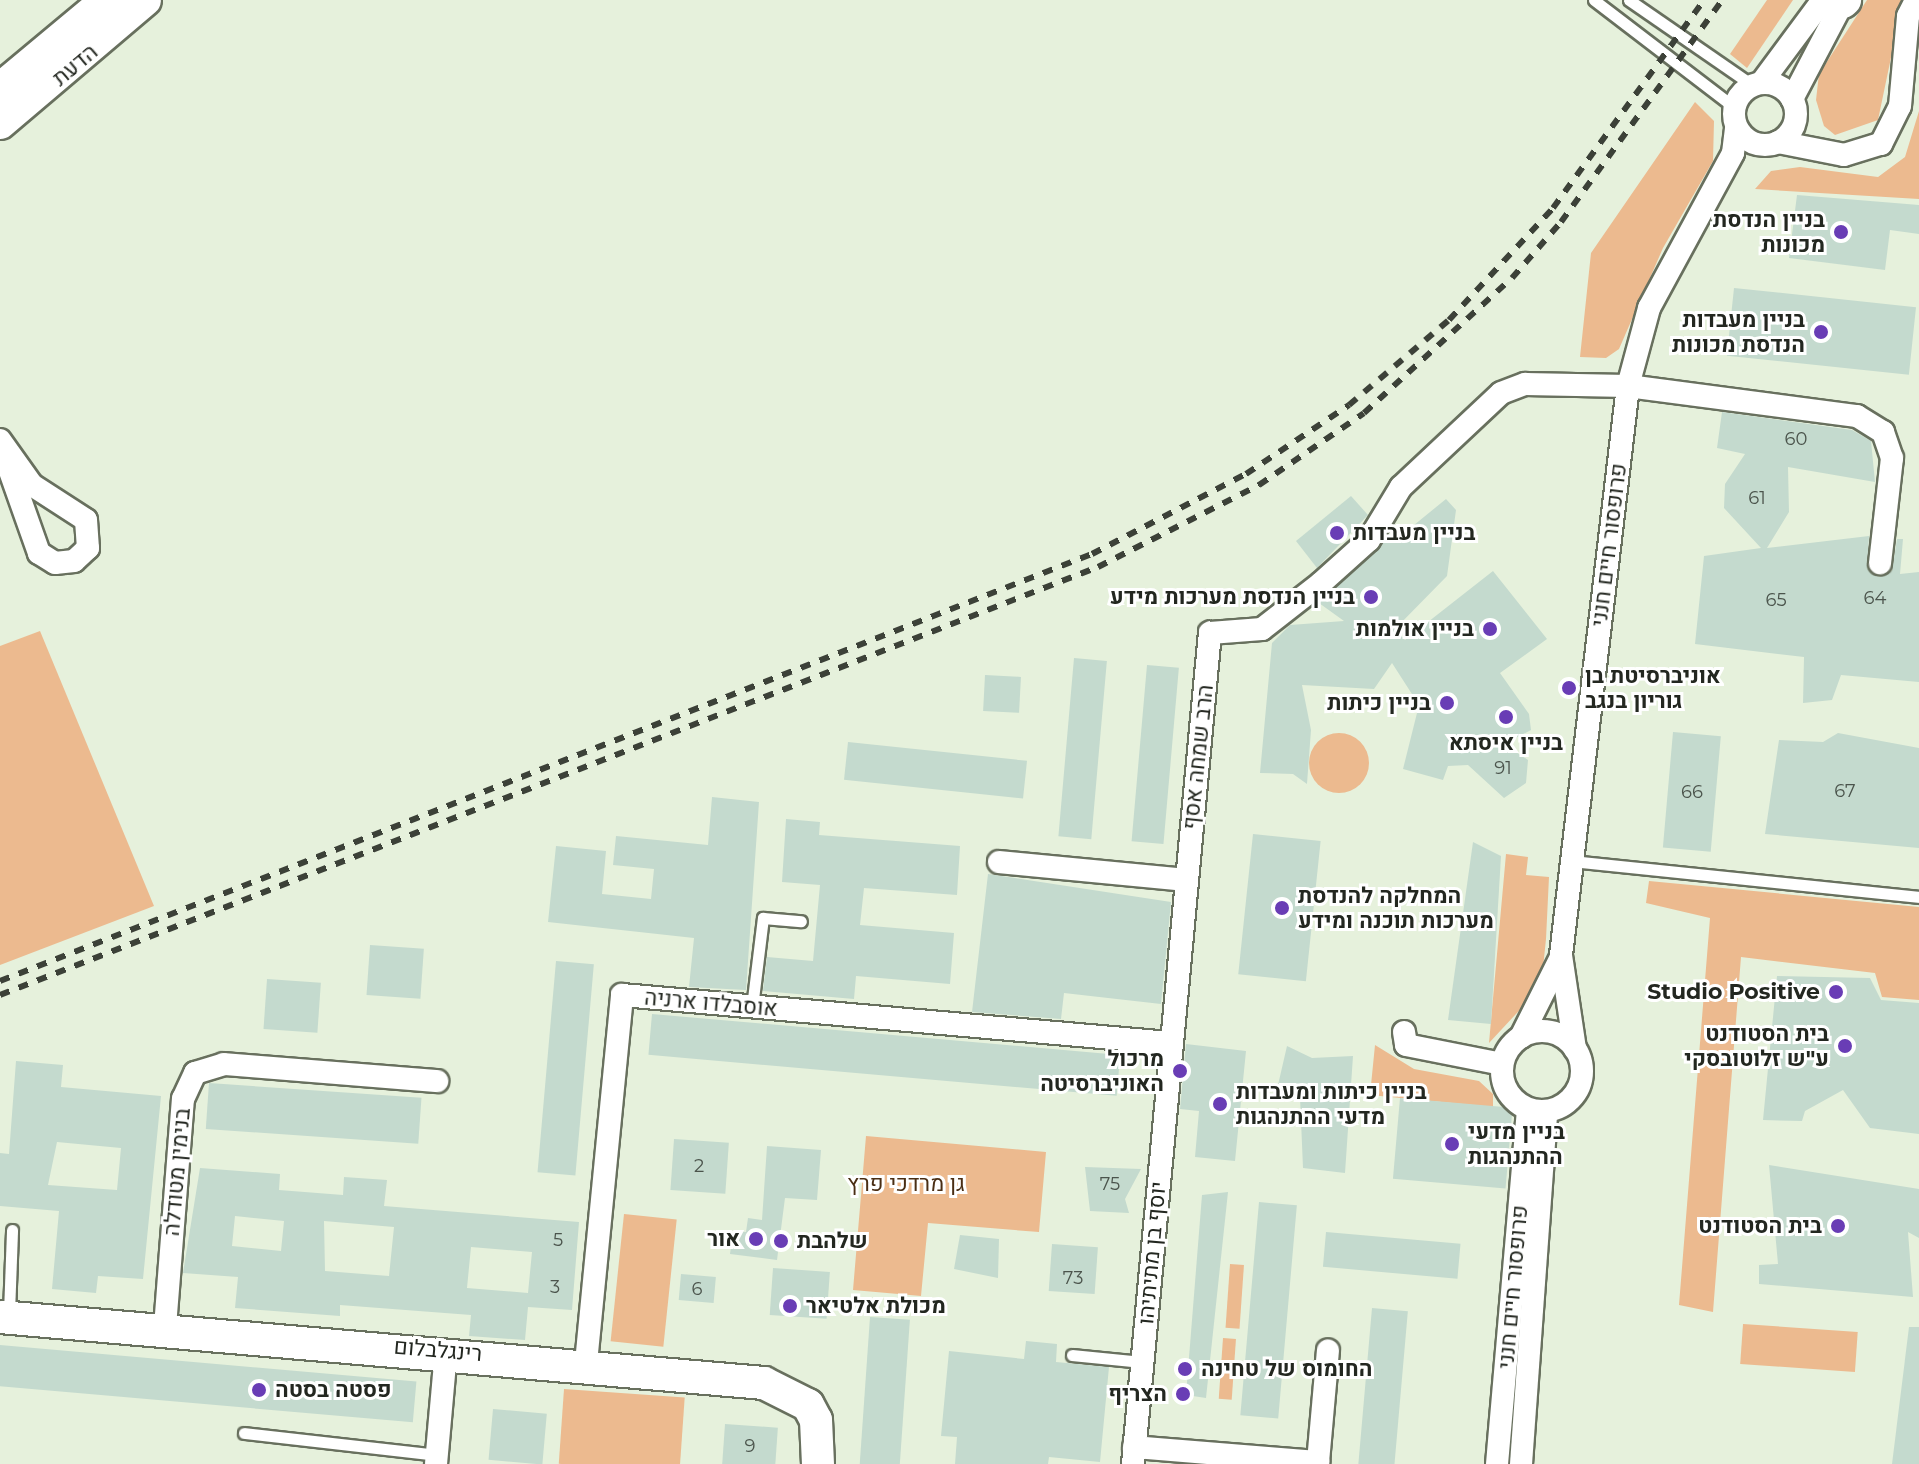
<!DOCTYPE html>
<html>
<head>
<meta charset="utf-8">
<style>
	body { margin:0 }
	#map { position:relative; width:1919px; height:1464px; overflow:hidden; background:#e6f1dc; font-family:Montserrat,Heebo,sans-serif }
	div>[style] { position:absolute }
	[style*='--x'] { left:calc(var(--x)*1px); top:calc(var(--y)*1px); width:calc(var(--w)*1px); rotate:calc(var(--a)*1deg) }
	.green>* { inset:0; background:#ecba8f; transform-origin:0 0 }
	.round { border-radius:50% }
	.building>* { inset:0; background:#c4dace; transform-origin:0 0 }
	.roads { filter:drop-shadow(2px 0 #68705e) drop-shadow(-2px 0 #68705e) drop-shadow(0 2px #68705e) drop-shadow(0 -2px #68705e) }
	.lane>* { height:11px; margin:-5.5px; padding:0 5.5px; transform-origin:5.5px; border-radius:5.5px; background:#fff }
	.street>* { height:22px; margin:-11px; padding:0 11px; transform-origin:11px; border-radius:11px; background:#fff }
	.street>.ring { margin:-11px; padding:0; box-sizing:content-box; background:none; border:22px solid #fff; border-radius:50% }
	.secondary>* { height:32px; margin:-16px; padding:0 16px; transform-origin:16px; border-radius:16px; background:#fff }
	.rail>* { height:6px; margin-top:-3px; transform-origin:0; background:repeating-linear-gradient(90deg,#3c4138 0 10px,transparent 0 20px) }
	.dots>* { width:22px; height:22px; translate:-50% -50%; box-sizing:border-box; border:4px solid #fff; border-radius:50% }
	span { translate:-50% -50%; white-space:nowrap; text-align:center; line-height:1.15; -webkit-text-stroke:6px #fff; paint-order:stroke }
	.number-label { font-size:18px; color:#4b544c }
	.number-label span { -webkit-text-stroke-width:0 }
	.street-label { font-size:22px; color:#232720 }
	.poi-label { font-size:22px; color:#232720; font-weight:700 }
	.right { translate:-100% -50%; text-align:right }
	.left { translate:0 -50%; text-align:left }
	.park-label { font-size:22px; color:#4a2e14 }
</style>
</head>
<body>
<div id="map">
	<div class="green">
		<i style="clip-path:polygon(1767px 0,1793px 0,1747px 68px,1730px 54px)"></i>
		<i style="clip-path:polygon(1867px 0,1903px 0,1878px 120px,1835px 135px,1824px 126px,1816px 100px,1819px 74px)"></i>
		<i style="clip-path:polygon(1695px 102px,1714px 121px,1713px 161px,1663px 248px,1619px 349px,1606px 358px,1580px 357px,1591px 253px)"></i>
		<i style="clip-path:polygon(1919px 111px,1919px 199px,1755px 189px,1771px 171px,1800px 167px,1878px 177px,1905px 157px)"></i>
		<i style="clip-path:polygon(40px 631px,154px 906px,0 965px,0 646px)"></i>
		<i class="round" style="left:1309px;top:733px;width:60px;height:60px"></i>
		<i style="clip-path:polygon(1506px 854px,1528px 857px,1526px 875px,1549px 877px,1546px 939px,1541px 987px,1489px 1043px)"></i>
		<i style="clip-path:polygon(1649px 881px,1919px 907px,1919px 1000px,1882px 997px,1875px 973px,1741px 957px,1713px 1312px,1679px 1305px,1710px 918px,1646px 903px)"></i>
		<i style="clip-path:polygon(1375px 1045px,1414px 1069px,1479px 1081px,1493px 1094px,1493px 1107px,1370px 1095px)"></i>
		<i style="clip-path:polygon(866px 1136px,1046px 1152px,1039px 1232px,928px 1223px,921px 1296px,853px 1290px)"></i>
		<i style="left:624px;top:1214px;width:53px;height:128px;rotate:6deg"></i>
		<i style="left:1230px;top:1264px;width:14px;height:64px;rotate:4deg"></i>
		<i style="left:1743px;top:1324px;width:115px;height:40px;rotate:4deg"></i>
		<i style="left:1223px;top:1338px;width:13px;height:61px;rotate:4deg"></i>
		<i style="left:564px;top:1389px;width:121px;height:75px;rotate:4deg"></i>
	</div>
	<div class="building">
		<i style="clip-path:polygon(1797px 195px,1919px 205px,1919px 234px,1890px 230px,1885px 270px,1789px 258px)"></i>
		<i style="left:1734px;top:288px;width:183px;height:68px;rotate:6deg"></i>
		<i style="clip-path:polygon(1722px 412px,1852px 430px,1871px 441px,1875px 482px,1788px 467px,1789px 512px,1767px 548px,1869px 536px,1867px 568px,1879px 577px,1892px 571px,1897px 539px,1903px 539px,1900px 574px,1919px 572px,1919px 682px,1841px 675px,1832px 700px,1803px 703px,1804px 657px,1695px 644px,1704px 556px,1761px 548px,1724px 508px,1725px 484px,1745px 454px,1717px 448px)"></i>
		<i style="clip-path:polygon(1351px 496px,1368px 515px,1317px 568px,1296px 541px)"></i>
		<i style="clip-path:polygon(1446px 499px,1456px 510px,1447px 576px,1395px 629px,1405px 640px,1493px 571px,1547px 639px,1500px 673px,1529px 714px,1531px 730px,1504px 744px,1528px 760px,1526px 783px,1504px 798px,1468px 765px,1448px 766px,1443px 780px,1403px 769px,1419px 705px,1392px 663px,1374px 689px,1302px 685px,1311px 730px,1307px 784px,1293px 774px,1260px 773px,1272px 643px,1290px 625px,1344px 621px,1319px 603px,1387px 537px,1392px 543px)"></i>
		<i style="left:1074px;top:658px;width:33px;height:179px;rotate:5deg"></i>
		<i style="left:1147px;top:665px;width:32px;height:177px;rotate:5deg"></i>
		<i style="left:985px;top:675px;width:36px;height:36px;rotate:3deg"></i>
		<i style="left:1673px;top:732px;width:48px;height:116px;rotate:5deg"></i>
		<i style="clip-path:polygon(1838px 733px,1919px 748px,1919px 848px,1765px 834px,1779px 740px,1823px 742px)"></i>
		<i style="left:848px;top:742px;width:180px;height:38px;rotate:6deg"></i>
		<i style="clip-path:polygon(712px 797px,759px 802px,746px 990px,689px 987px,694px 938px,548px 922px,556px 846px,606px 851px,602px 894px,651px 899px,654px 869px,613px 865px,616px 836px,708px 845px)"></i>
		<i style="clip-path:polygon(786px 819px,820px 822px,819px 835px,960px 846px,957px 895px,864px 888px,860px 925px,954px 933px,950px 984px,856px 976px,854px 999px,763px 991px,767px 957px,813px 961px,820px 885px,782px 882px)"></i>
		<i style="left:1253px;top:834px;width:68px;height:141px;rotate:6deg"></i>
		<i style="clip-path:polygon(1473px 842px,1501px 856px,1491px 1024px,1448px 1020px)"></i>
		<i style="clip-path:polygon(988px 874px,1171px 902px,1161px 1004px,1064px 993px,1061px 1019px,972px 1012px)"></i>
		<i style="left:370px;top:945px;width:54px;height:50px;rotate:4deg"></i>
		<i style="left:556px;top:961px;width:38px;height:212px;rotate:5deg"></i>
		<i style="clip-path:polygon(1777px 976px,1870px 978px,1881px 1000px,1919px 1003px,1919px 1134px,1870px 1128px,1843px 1090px,1805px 1111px,1802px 1121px,1763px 1120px)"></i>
		<i style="left:267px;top:979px;width:54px;height:50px;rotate:4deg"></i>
		<i style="left:652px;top:1014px;width:470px;height:41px;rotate:5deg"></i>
		<i style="clip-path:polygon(1186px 1044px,1246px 1051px,1235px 1161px,1195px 1157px,1199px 1111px,1180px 1109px)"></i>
		<i style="clip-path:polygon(1287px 1046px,1312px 1058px,1353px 1056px,1345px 1173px,1303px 1168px,1300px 1097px,1278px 1085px)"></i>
		<i style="clip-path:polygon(evenodd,16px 1061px,63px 1065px,61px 1087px,161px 1096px,143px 1279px,98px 1276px,96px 1293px,52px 1289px,59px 1211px,0 1206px,0 1153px,9px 1154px,16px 1061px,57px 1142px,121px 1148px,117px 1190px,48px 1185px,57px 1142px)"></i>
		<i style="left:209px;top:1083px;width:213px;height:46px;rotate:4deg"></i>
		<i style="left:1400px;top:1098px;width:113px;height:81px;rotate:5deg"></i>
		<i style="left:674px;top:1139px;width:55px;height:51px;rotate:4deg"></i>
		<i style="clip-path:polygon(767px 1146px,821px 1150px,817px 1200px,785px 1198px,777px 1260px,730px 1254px,733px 1231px,746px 1232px,748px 1218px,762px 1220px)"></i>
		<i style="clip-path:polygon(1769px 1165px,1919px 1189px,1919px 1238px,1908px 1232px,1913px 1297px,1759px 1284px,1759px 1265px,1778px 1264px)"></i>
		<i style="clip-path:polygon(1085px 1167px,1141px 1169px,1125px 1199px,1129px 1213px,1090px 1211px)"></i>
		<i style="clip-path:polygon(evenodd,200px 1168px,280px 1174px,279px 1190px,343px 1195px,344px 1177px,387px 1180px,384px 1206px,579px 1222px,572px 1310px,528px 1307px,525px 1340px,469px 1336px,471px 1315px,340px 1305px,340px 1316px,235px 1308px,238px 1277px,183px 1273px,200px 1168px,235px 1216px,284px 1221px,281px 1251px,232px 1246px,235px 1216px,200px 1168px,324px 1221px,394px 1227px,389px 1276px,325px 1271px,324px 1221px,200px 1168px,471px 1247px,532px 1252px,528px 1293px,467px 1288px,471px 1247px)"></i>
		<i style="clip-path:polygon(1228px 1192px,1206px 1398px,1186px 1395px,1202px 1195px)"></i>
		<i style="left:1259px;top:1202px;width:38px;height:214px;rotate:5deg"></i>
		<i style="left:1326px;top:1232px;width:135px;height:35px;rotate:5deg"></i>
		<i style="clip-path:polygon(960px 1235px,999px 1239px,998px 1278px,954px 1269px)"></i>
		<i style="left:1052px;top:1244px;width:46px;height:47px;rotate:4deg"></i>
		<i style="left:773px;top:1268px;width:57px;height:47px;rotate:4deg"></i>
		<i style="left:681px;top:1274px;width:35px;height:26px;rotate:5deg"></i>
		<i style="left:1372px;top:1308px;width:36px;height:157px;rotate:5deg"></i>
		<i style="left:870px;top:1317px;width:40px;height:148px;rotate:4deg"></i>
		<i style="clip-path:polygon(1909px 1327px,1919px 1327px,1919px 1464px,1892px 1464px)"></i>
		<i style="clip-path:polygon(1026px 1341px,1057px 1344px,1056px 1362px,1109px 1367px,1100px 1462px,1049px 1457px,1048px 1464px,955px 1464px,957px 1437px,941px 1436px,949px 1351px,1024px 1359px)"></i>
		<i style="left:0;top:1345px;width:418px;height:41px;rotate:5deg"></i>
		<i style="left:493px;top:1409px;width:54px;height:51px;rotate:5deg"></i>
		<i style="left:725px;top:1424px;width:53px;height:40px;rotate:4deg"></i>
	</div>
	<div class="roads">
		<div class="lane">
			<i style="--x:1594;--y:0;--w:176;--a:37.4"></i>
			<i style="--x:1629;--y:0;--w:150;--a:34.6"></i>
			<i style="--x:1572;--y:861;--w:349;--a:5.9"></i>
			<i style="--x:752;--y:1007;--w:90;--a:-83"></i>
			<i style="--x:763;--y:918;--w:38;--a:5"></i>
			<i style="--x:9;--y:1313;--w:83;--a:-87.9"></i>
			<i style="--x:1072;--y:1355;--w:70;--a:5.7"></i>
			<i style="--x:244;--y:1433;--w:194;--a:6.5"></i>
		</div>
		<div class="street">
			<i style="--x:1762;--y:82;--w:102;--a:-53.4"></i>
			<i class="ring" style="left:1734px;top:83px;width:40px;height:40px"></i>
			<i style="--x:1792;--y:99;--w:112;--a:-62.3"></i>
			<i style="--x:1778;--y:142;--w:67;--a:11.1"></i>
			<i style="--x:1844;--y:155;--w:39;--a:-17"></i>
			<i style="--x:1881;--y:144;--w:42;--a:-63.4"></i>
			<i style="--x:1900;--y:106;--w:90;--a:-84.9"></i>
			<i style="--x:1908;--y:16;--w:18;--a:-63"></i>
			<i style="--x:0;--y:440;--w:55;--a:54.6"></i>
			<i style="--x:32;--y:485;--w:64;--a:32.9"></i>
			<i style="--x:86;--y:520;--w:28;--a:86"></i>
			<i style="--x:88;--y:548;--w:19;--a:137"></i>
			<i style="--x:74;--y:561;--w:19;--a:174"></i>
			<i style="--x:55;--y:563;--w:19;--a:-148"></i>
			<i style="--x:39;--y:553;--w:117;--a:-109.5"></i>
			<i style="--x:999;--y:862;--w:188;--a:5.5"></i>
			<i class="ring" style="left:1502px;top:1031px;width:58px;height:58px"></i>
			<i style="--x:1404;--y:1032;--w:13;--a:81"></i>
			<i style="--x:1406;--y:1045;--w:98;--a:11.2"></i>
			<i style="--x:1521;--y:1037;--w:87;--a:-63.4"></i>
			<i style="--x:1575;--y:1049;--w:95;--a:-98.5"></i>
			<i style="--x:1561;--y:955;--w:573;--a:-83.28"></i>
			<i style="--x:1628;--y:386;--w:81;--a:-74.9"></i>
			<i style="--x:1649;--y:308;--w:176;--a:-61.5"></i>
			<i style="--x:1733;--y:153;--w:26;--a:-83"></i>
			<i style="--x:165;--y:1327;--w:229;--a:-85.5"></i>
			<i style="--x:183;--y:1099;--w:29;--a:-65"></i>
			<i style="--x:195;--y:1073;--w:30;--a:-17"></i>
			<i style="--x:224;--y:1064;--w:214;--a:4.6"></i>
			<i style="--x:586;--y:1363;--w:370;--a:-84.4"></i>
			<i style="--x:622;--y:995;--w:550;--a:5.01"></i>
			<i style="--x:1134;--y:1447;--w:185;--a:4.7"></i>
			<i style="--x:1318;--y:1462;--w:112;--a:-84.9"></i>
			<i style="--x:436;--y:1464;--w:113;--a:-84.9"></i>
			<i style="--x:1133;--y:1464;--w:835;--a:-84.71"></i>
			<i style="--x:1210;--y:633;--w:52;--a:-4.4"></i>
			<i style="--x:1262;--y:629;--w:75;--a:-37.9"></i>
			<i style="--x:1321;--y:583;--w:64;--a:-41.9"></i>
			<i style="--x:1369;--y:540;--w:62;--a:-58.9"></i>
			<i style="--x:1401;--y:487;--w:137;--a:-43.2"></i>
			<i style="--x:1501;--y:393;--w:26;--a:-21"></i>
			<i style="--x:1525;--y:384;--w:103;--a:1.1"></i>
			<i style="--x:1628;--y:386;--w:231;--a:7.5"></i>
			<i style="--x:1857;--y:416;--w:31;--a:32"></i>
			<i style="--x:1883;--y:432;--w:28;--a:71"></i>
			<i style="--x:1892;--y:458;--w:106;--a:96.5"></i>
			<i style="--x:1497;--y:1464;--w:356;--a:-85"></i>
			<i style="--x:1521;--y:1464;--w:354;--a:-85.9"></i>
		</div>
		<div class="secondary">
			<i style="--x:1843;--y:2;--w:3;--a:-45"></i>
			<i style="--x:0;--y:89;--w:139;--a:-39.8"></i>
			<i style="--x:0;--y:123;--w:190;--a:-40.3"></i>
			<i style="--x:0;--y:1317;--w:767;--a:4.94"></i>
			<i style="--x:764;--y:1383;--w:49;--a:26.6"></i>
			<i style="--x:808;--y:1405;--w:17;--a:62"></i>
			<i style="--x:816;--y:1420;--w:44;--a:87.4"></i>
		</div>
	</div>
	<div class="rail">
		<i style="--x:0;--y:981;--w:1173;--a:-21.36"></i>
		<i style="--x:1092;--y:554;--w:174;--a:-27.5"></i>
		<i style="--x:1246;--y:474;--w:124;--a:-33.8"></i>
		<i style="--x:1349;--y:405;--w:131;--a:-40.4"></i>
		<i style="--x:1449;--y:320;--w:153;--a:-47.1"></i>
		<i style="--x:1553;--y:208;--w:257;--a:-54"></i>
		<i style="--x:0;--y:995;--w:1178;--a:-21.3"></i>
		<i style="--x:1098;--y:567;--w:181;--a:-27"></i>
		<i style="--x:1259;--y:485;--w:127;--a:-34.4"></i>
		<i style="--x:1364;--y:413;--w:200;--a:-42.4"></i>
		<i style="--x:1512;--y:278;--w:74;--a:-48.8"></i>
		<i style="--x:1561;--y:222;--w:274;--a:-54"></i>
	</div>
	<div class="dots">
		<i style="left:1841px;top:232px;background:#693db5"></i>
		<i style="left:1821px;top:332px;background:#693db5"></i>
		<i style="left:1337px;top:533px;background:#693db5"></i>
		<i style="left:1371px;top:597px;background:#693db5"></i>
		<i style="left:1490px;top:629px;background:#693db5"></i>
		<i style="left:1569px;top:688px;background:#693db5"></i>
		<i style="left:1447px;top:703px;background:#693db5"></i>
		<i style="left:1506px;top:717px;background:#693db5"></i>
		<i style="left:1282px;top:908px;background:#693db5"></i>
		<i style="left:1836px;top:992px;background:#693db5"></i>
		<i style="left:1845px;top:1046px;background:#693db5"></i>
		<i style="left:1180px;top:1071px;background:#693db5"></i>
		<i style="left:1220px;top:1104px;background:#693db5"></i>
		<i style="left:1452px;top:1144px;background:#693db5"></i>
		<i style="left:1838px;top:1226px;background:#693db5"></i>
		<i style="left:756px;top:1239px;background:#693db5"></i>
		<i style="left:781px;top:1241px;background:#693db5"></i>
		<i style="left:790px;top:1306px;background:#693db5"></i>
		<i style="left:1185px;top:1369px;background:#693db5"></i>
		<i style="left:259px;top:1390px;background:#693db5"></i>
		<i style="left:1183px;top:1394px;background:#693db5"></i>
	</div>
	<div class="number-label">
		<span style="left:1796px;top:439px">60</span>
		<span style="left:1757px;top:498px">61</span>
		<span style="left:1875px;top:598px">64</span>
		<span style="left:1776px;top:600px">65</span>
		<span style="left:1503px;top:768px">91</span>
		<span style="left:1845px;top:791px">67</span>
		<span style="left:1692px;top:792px">66</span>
		<span style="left:699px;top:1166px">2</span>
		<span style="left:1110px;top:1184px">75</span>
		<span style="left:558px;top:1240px">5</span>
		<span style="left:1073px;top:1278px">73</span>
		<span style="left:555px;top:1287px">3</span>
		<span style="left:697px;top:1289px">6</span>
		<span style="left:750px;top:1446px">9</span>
	</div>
	<div class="street-label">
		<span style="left:75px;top:65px;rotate:-40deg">הדעת</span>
		<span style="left:1609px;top:545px;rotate:-83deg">פרופסור חיים חנני</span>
		<span style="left:1198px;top:757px;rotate:-84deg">הרב שמחה אסף</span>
		<span style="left:711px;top:1003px;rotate:5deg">אוסבלדו ארניה</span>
		<span style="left:177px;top:1172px;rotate:-85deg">בנימין מטודלה</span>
		<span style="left:1152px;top:1253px;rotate:-85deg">יוסף בן מתיתיהו</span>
		<span style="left:1513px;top:1287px;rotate:-85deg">פרופסור חיים חנני</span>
		<span style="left:438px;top:1350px;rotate:5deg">רינגלבלום</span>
	</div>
	<div class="poi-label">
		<span class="right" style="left:1825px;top:232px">בניין הנדסת<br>מכונות</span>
		<span class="right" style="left:1805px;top:332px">בניין מעבדות<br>הנדסת מכונות</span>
		<span class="left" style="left:1353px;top:533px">בניין מעבדות</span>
		<span class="right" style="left:1355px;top:597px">בניין הנדסת מערכות מידע</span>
		<span class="right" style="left:1474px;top:629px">בניין אולמות</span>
		<span class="left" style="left:1585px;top:688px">אוניברסיטת בן<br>גוריון בנגב</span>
		<span class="right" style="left:1431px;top:703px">בניין כיתות</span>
		<span style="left:1506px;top:743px">בניין איסתא</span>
		<span class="left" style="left:1298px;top:908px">המחלקה להנדסת<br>מערכות תוכנה ומידע</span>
		<span class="right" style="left:1820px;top:992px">Studio Positive</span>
		<span class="right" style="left:1829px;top:1046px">בית הסטודנט<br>ע"ש זלוטובסקי</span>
		<span class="right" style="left:1164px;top:1071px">מרכול<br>האוניברסיטה</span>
		<span class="left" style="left:1236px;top:1104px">בניין כיתות ומעבדות<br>מדעי ההתנהגות</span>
		<span class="left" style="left:1468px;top:1144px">בניין מדעי<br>ההתנהגות</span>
		<span class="right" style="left:1822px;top:1226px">בית הסטודנט</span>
		<span class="right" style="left:740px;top:1239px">אור</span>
		<span class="left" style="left:797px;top:1241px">שלהבת</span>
		<span class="left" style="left:806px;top:1306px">מכולת אלטיאר</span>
		<span class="left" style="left:1201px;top:1369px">החומוס של טחינה</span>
		<span class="left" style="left:275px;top:1390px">פסטה בסטה</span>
		<span class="right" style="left:1167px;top:1394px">הצריף</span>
	</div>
	<div class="park-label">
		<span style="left:906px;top:1184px">גן מרדכי פרץ</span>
	</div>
</div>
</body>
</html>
